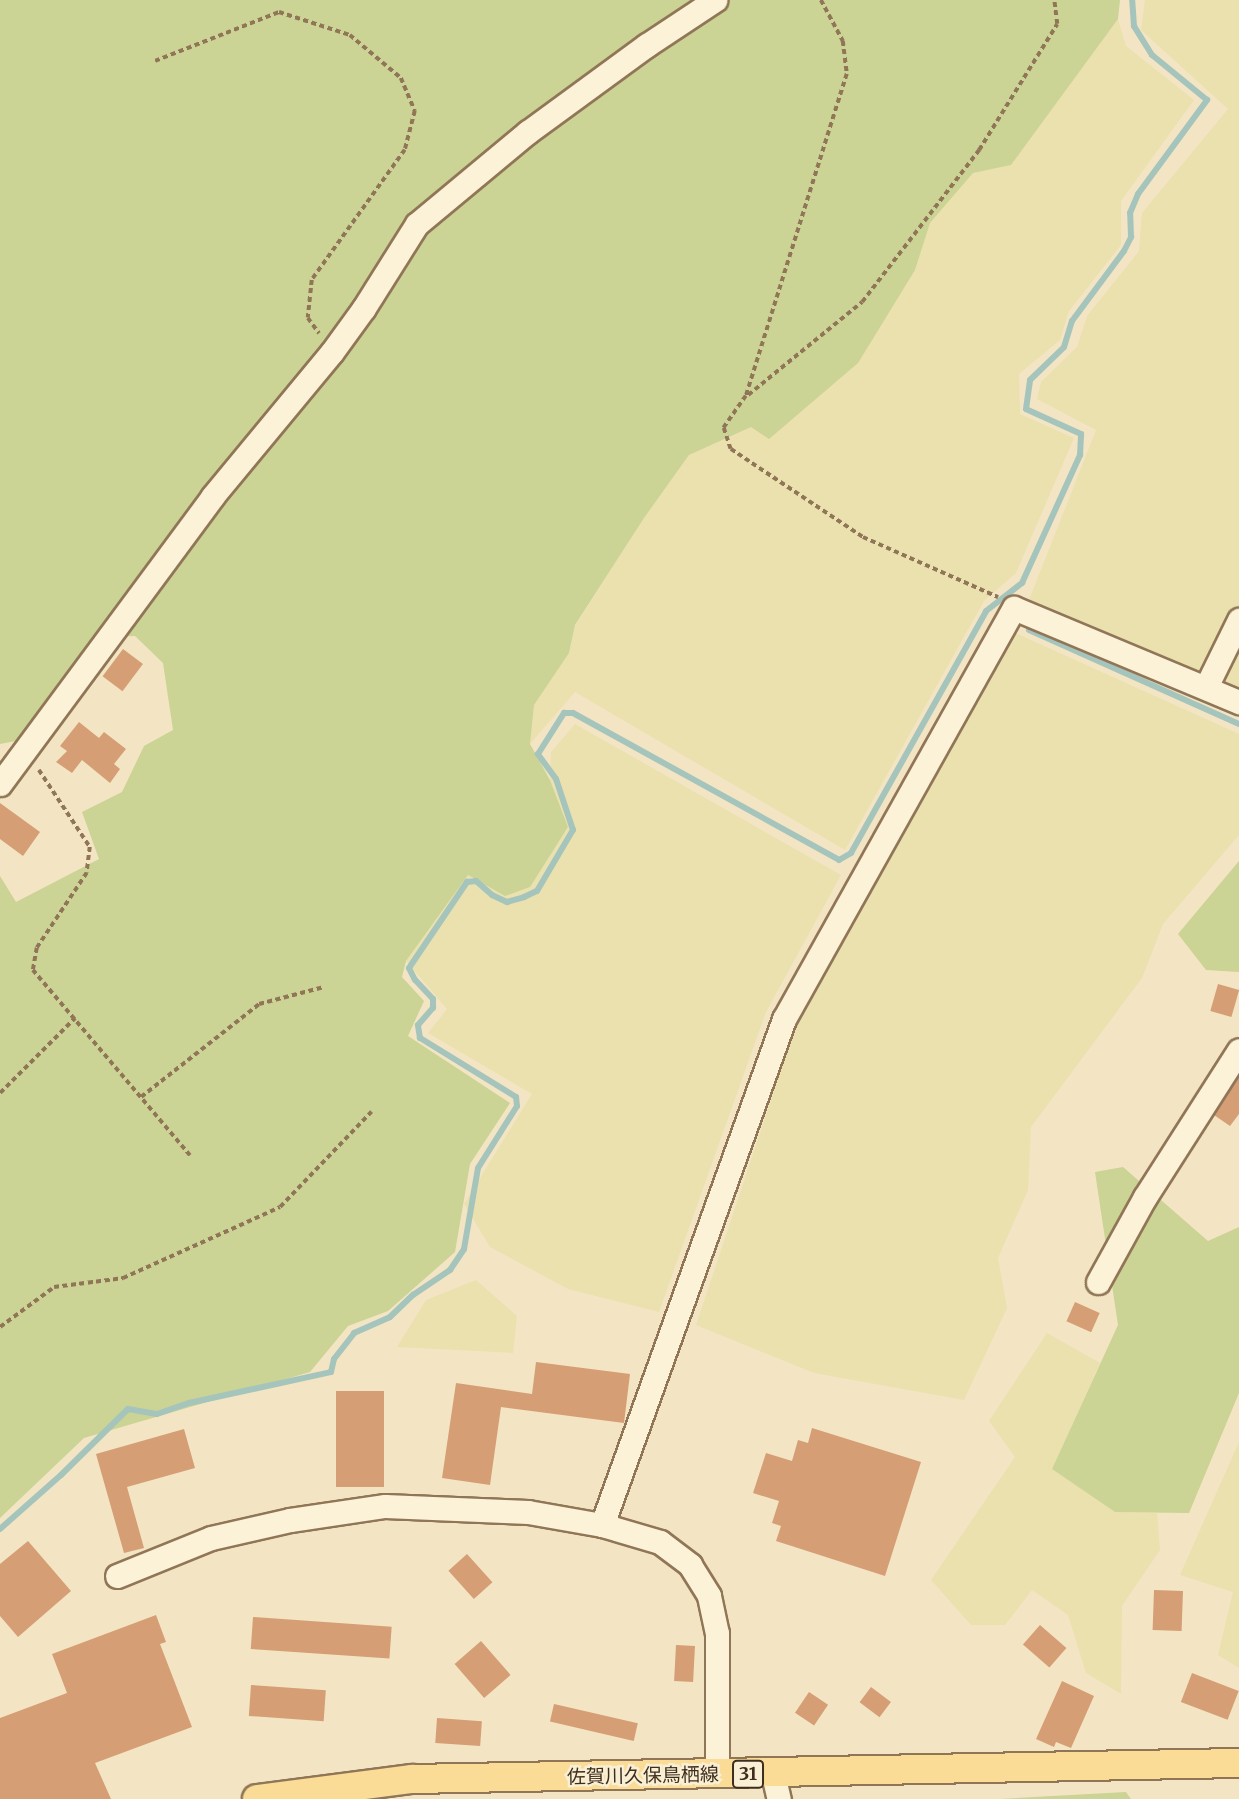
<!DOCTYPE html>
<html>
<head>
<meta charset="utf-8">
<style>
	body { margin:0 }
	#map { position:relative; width:1239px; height:1799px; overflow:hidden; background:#f3e5c3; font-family:Merriweather,"Noto Sans JP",serif }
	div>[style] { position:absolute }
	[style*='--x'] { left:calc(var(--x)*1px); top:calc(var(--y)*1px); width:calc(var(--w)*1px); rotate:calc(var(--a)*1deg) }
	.farmland>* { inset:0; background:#eae1af }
	.green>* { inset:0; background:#cbd395 }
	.stream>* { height:6px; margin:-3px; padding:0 3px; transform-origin:3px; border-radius:3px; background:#a5c5bc }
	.building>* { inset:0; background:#d59e75; transform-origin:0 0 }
	.path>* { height:3.5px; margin-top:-1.75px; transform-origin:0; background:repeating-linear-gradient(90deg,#907657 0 5px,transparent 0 8.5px) }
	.roads { filter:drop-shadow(2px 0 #907657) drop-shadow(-2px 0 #907657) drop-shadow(0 2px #907657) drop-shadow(0 -2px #907657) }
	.minor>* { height:23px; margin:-11.5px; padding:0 11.5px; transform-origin:11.5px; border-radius:11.5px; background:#fcf2d8 }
	.major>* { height:28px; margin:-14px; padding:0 14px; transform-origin:14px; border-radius:14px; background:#fadc97 }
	span { translate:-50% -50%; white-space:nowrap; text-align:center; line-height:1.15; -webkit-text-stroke:5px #f9efd4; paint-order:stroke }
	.shield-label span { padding:2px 5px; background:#f9efd4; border:2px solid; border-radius:5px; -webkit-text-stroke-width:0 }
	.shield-label { font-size:18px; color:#3e2d1d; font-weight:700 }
	.street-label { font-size:19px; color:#3e2d1d }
</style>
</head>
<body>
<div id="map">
	<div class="farmland">
		<i style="clip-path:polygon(1145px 0,1239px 0,1239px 688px,1029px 600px,1096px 430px,1037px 399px,1041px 382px,1077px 347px,1087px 316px,1139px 251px,1142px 213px,1228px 109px,1141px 30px)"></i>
		<i style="clip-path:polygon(1118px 19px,1126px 46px,1194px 100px,1121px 201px,1121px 245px,1069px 311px,1060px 340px,1019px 374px,1020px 414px,1074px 438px,1016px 573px,984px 601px,845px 850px,575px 692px,530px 744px,534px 705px,569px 653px,575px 626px,644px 518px,689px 455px,751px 427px,888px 313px,915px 270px,930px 223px,973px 173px,1011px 165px)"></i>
		<i style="clip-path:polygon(1013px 632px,1239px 734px,1239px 835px,1163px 924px,1142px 978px,1031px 1127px,1028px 1190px,998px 1258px,1007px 1308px,964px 1400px,814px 1373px,696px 1325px,796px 1025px)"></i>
		<i style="clip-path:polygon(575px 724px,841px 875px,766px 1012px,659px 1312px,568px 1289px,490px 1247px,464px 1204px,532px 1094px,428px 1033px,447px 1009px,406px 961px,468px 875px,505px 895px,568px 828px,550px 780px,551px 752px)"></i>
		<i style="clip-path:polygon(476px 1280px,517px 1316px,513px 1353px,397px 1347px,426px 1300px)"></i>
		<i style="clip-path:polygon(1047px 1333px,1100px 1363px,1052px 1469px,1115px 1512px,1157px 1513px,1160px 1550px,1122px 1606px,1121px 1694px,1086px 1673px,1068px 1615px,1032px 1590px,1005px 1625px,971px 1625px,931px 1580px,1015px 1457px,989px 1421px)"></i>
		<i style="clip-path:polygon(1239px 1442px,1239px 1668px,1218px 1655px,1233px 1592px,1180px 1575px)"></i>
	</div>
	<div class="green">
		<i style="clip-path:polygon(0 0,1120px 0,1118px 19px,1011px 165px,973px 173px,930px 223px,915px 270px,858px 363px,769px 439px,751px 427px,689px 455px,644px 518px,575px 625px,569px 653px,534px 705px,530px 744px,550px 780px,568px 827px,530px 887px,505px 896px,468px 875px,406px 961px,402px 977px,424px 1001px,408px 1036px,510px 1103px,470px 1164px,455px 1252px,388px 1311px,348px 1326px,310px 1372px,84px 1438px,0 1518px,0 876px,16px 902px,99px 859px,82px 812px,122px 792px,144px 746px,173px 730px,163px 663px,135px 636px,103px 637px,21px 740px,0 744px)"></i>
		<i style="clip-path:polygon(1239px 861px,1239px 972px,1206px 970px,1178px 934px)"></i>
		<i style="clip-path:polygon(1123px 1167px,1208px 1241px,1239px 1227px,1239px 1393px,1189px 1513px,1115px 1512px,1052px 1469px,1118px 1325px,1095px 1172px)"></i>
		<i style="clip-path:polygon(1126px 1792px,1131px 1799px,999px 1799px)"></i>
	</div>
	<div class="stream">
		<i style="--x:1029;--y:630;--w:230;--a:24.1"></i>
		<i style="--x:0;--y:1529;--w:81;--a:-41.5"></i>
		<i style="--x:61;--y:1475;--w:94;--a:-44.6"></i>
		<i style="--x:128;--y:1409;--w:29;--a:10"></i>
		<i style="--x:157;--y:1414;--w:34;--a:-19"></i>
		<i style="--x:189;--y:1403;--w:145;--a:-12.3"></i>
		<i style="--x:331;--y:1372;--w:13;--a:-77"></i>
		<i style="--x:334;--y:1359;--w:33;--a:-52"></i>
		<i style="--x:354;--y:1333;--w:39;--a:-24"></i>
		<i style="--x:390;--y:1317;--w:32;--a:-44"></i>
		<i style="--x:413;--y:1295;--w:45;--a:-34"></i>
		<i style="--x:450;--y:1270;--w:25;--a:-56"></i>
		<i style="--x:464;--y:1249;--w:82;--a:-80.2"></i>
		<i style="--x:478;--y:1168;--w:73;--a:-57.8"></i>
		<i style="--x:517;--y:1106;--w:9;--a:-96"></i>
		<i style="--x:516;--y:1097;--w:113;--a:-148.4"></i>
		<i style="--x:420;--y:1038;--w:13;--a:-99"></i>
		<i style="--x:418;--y:1025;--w:23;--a:-49"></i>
		<i style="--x:433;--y:1008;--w:9;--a:-90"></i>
		<i style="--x:433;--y:999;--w:26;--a:-133"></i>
		<i style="--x:415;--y:980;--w:13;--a:-117"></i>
		<i style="--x:409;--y:968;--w:104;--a:-56"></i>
		<i style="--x:467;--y:882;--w:9;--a:-6"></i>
		<i style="--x:476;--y:881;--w:21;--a:41"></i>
		<i style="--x:492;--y:895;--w:17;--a:25"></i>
		<i style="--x:507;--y:902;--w:18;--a:-16"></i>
		<i style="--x:524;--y:897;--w:14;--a:-25"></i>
		<i style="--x:537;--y:891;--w:71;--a:-59.5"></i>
		<i style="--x:573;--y:830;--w:54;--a:-108.4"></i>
		<i style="--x:556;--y:779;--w:31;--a:-126"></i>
		<i style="--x:538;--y:754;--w:49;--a:-57.6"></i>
		<i style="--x:564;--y:713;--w:9;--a:0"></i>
		<i style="--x:573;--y:713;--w:304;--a:28.9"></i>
		<i style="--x:839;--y:860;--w:14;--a:-30"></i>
		<i style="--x:851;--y:853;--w:277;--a:-60.8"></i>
		<i style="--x:986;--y:611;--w:46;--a:-37.9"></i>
		<i style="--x:1022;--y:583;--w:141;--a:-65.6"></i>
		<i style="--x:1080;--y:455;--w:21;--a:-87"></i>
		<i style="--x:1081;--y:434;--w:60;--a:-155.6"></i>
		<i style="--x:1026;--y:409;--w:29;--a:-82"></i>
		<i style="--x:1030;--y:380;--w:47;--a:-44.1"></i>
		<i style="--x:1064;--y:347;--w:27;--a:-73"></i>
		<i style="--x:1072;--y:321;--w:87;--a:-53.4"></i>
		<i style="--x:1124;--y:251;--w:16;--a:-63"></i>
		<i style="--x:1131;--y:237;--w:24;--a:-92"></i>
		<i style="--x:1130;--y:213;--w:21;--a:-67"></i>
		<i style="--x:1138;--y:194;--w:117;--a:-53.7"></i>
		<i style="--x:1207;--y:100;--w:71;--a:-140.7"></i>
		<i style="--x:1152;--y:55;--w:34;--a:-122"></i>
		<i style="--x:1134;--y:26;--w:26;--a:-94"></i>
	</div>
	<div class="building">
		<i style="left:123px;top:649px;width:25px;height:34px;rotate:37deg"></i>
		<i style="clip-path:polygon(79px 722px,99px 738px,104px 732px,126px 749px,114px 764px,120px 769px,110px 783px,82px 760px,72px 773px,56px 762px,67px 751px,60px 746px)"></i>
		<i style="clip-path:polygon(0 803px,40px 832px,23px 856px,0 839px)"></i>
		<i style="left:1218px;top:984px;width:22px;height:28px;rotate:16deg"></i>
		<i style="clip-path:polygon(1239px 1076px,1239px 1114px,1230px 1126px,1214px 1115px)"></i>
		<i style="left:1075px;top:1302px;width:27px;height:21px;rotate:24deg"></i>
		<i style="clip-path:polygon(536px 1362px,630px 1374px,624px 1423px,501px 1407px,490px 1485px,442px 1478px,456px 1383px,532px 1394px)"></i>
		<i style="left:336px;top:1391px;width:48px;height:96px"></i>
		<i style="clip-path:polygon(812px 1428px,921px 1462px,885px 1576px,776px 1541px,781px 1526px,772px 1523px,779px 1501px,753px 1493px,766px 1453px,792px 1461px,798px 1440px,808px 1443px)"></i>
		<i style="clip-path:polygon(184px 1429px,195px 1468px,127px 1487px,144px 1548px,124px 1553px,96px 1454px)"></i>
		<i style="clip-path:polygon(28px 1541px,71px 1591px,18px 1637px,0 1616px,0 1564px)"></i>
		<i style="left:467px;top:1554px;width:38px;height:25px;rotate:48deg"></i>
		<i style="left:1154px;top:1590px;width:29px;height:40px;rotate:2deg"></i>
		<i style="clip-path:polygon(156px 1615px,166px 1642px,160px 1644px,192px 1727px,95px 1763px,111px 1799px,0 1799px,0 1718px,67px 1693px,52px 1654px)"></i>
		<i style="left:253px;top:1617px;width:139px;height:32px;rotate:4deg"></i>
		<i style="left:1040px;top:1625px;width:35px;height:26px;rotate:41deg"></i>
		<i style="left:481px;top:1641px;width:45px;height:35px;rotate:49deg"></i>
		<i style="left:676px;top:1645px;width:19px;height:36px;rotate:3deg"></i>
		<i style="left:1192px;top:1673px;width:50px;height:31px;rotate:21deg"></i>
		<i style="clip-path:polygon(1062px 1681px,1094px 1696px,1071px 1748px,1056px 1742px,1054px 1747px,1036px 1739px)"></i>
		<i style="left:251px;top:1685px;width:75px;height:31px;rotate:4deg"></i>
		<i style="left:871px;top:1687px;width:25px;height:19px;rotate:37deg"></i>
		<i style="left:809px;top:1692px;width:23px;height:25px;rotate:34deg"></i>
		<i style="left:554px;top:1704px;width:86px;height:18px;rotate:13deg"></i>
		<i style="left:437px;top:1718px;width:45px;height:25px;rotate:4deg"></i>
	</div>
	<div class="path">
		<i style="--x:821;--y:0;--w:47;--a:61.8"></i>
		<i style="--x:843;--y:41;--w:33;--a:83"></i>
		<i style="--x:847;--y:74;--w:337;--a:107.4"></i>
		<i style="--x:746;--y:396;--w:39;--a:125"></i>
		<i style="--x:724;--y:428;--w:22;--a:72"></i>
		<i style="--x:731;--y:449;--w:159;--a:33.7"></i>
		<i style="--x:863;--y:537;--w:148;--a:24"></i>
		<i style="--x:155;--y:61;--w:133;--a:-21.6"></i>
		<i style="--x:279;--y:12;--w:75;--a:17.9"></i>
		<i style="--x:350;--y:35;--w:67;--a:40.1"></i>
		<i style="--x:401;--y:78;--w:36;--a:67"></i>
		<i style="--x:415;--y:111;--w:40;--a:104.4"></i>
		<i style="--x:405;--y:150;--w:160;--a:125.6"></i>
		<i style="--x:312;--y:280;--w:38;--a:96"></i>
		<i style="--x:308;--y:318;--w:19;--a:54"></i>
		<i style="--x:748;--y:395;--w:147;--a:-39.2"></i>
		<i style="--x:862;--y:302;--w:192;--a:-52.4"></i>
		<i style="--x:979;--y:150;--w:148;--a:-58.2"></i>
		<i style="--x:1057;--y:24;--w:24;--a:-97"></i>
		<i style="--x:39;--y:770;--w:92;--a:56.5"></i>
		<i style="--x:90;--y:847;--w:26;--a:97"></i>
		<i style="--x:87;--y:873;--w:90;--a:123.7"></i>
		<i style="--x:37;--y:948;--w:22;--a:100"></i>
		<i style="--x:33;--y:970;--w:243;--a:49.7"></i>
		<i style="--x:0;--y:1093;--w:106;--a:-45"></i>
		<i style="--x:141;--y:1097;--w:150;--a:-38.2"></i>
		<i style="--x:259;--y:1004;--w:67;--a:-14.7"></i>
		<i style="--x:0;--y:1327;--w:67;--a:-36.5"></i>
		<i style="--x:54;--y:1287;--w:70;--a:-7.4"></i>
		<i style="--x:123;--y:1278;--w:172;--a:-24.3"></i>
		<i style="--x:280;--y:1207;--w:132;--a:-46.2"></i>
	</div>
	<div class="roads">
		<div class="minor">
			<i style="--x:1206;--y:687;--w:75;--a:-63.8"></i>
			<i style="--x:0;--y:784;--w:357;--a:-53.5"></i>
			<i style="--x:212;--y:497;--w:188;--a:-50.4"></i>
			<i style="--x:332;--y:352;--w:54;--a:-54"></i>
			<i style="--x:364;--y:308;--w:99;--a:-57.8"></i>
			<i style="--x:417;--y:224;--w:144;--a:-39.7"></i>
			<i style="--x:528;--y:132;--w:147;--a:-36.2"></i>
			<i style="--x:647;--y:45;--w:82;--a:-33.5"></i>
			<i style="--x:1098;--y:1282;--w:97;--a:-61.1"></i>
			<i style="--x:1145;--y:1197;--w:174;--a:-57.4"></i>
			<i style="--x:602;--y:1525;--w:538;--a:-70.22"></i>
			<i style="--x:784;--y:1019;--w:471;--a:-60.8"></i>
			<i style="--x:1014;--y:608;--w:244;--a:22.7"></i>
			<i style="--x:117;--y:1576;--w:101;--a:-22"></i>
			<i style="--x:211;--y:1538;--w:81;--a:-12.8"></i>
			<i style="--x:290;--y:1520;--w:96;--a:-8.4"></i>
			<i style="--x:385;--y:1506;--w:143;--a:2.4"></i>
			<i style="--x:528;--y:1512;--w:75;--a:10"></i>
			<i style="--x:602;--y:1525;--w:60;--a:16.3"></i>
			<i style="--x:660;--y:1542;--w:38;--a:37"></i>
			<i style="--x:690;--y:1565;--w:36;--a:58"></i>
			<i style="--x:709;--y:1596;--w:38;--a:78"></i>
			<i style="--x:717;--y:1633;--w:142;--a:90"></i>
			<i style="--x:773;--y:1774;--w:26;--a:77"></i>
		</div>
		<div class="major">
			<i style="--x:257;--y:1799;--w:156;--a:-7.4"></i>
			<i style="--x:412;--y:1779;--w:827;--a:-1.11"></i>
		</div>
	</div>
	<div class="shield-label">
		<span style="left:748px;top:1774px">31</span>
	</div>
	<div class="street-label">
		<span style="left:643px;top:1776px;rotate:-1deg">佐賀川久保鳥栖線</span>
	</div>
</div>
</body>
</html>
